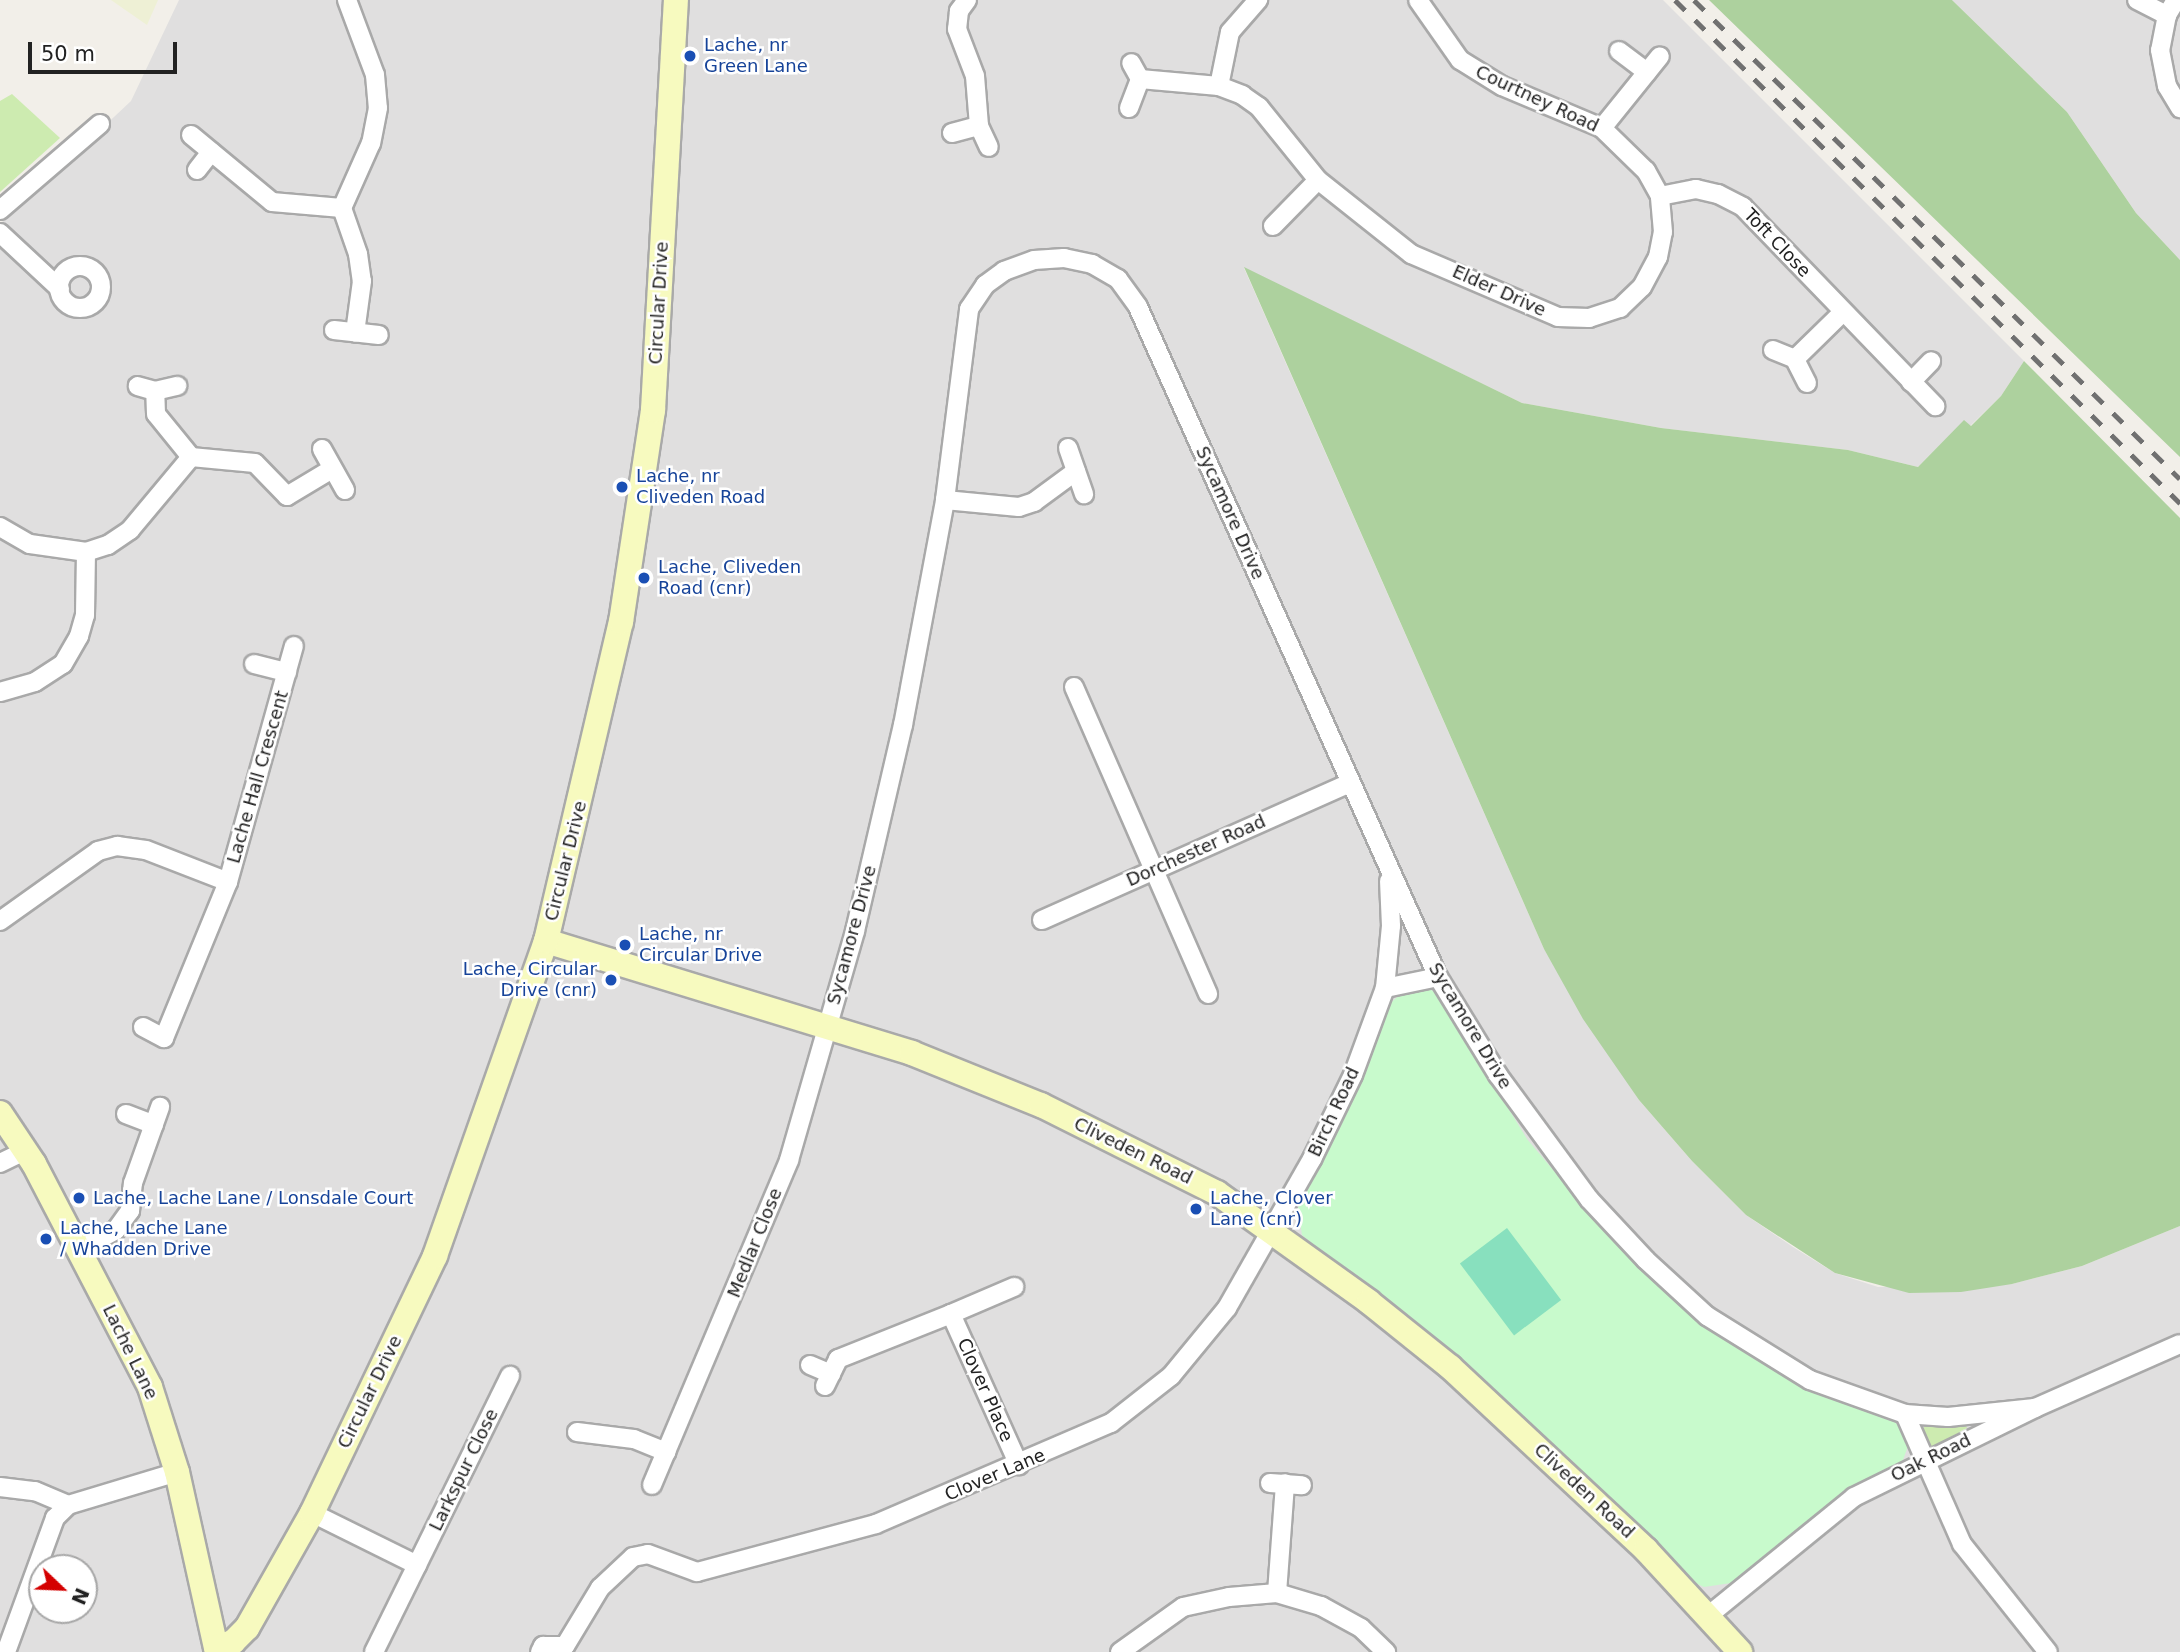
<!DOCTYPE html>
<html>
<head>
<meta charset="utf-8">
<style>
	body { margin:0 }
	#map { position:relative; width:2180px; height:1652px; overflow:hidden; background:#f2efe9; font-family:"DejaVu Sans",sans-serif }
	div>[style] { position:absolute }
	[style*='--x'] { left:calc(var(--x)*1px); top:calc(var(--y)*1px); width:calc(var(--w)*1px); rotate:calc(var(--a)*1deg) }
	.residential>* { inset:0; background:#e0dfdf }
	.farmland>* { inset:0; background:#eef0d5 }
	.grass>* { inset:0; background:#cdebb0 }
	.forest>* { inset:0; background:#add19e }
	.park>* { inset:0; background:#c8facc }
	.pitch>* { inset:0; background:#88e0be; transform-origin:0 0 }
	.roads { filter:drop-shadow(2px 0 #a9a9a9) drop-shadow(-2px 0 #a9a9a9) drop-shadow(0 2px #a9a9a9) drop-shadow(0 -2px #a9a9a9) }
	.street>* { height:18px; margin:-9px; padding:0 9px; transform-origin:9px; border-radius:9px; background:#fff }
	.street>.ring { margin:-9px; padding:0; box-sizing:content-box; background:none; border:18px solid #fff; border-radius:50% }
	.secondary>* { height:24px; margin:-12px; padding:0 12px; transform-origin:12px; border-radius:12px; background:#f7fabf }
	.rail>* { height:5px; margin-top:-2.5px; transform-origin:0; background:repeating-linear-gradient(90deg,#707070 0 14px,transparent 0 28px) }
	.dots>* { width:19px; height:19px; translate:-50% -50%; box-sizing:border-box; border:4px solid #fff; border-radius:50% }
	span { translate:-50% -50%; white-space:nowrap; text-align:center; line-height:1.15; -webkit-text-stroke:5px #fff; paint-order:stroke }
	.transit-label { font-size:18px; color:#164399 }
	.left { translate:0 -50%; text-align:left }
	.right { translate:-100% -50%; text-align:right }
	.street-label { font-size:18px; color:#222 }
	.north { position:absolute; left:28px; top:1554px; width:70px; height:70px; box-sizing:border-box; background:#fff; border:2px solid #a7a7a7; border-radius:50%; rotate:113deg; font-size:19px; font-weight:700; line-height:28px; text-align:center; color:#222 }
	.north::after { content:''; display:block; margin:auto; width:24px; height:32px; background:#d40000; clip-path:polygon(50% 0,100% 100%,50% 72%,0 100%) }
	.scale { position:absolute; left:28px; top:42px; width:149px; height:32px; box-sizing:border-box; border:4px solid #222; border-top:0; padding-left:9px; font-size:21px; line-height:24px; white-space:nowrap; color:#222; -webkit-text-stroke:5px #fff; paint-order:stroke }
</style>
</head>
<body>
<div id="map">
	<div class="residential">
		<i style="clip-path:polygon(evenodd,179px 0,1663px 0,2024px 361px,2001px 396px,1970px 426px,1964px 421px,1918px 467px,1848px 450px,1661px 428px,1522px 403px,1244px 268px,1544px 949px,1639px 1100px,1692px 1161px,1746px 1215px,1793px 1247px,1835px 1273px,1878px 1287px,2012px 1284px,2082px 1266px,2180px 1226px,2180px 1652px,0 1652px,0 224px,131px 101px,179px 0,42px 1568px,84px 1568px,84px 1610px,42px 1610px,42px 1568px)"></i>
		<i style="clip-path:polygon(1952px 0,2180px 0,2180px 260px,2136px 213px,2067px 112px)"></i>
	</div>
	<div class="farmland">
		<i style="clip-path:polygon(111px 0,158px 0,147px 25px)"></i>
	</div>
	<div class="grass">
		<i style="clip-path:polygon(12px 94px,60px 138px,0 192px,0 101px)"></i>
		<i style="clip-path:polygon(1960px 1422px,1967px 1427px,1964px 1434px,1930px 1448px,1921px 1437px,1925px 1424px)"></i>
	</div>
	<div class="forest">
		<i style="clip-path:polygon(1709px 0,1952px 0,2067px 112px,2136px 213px,2180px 260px,2180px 457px)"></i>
		<i style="clip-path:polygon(1244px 267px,1522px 403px,1661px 428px,1848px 450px,1918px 467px,1964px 420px,1971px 426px,2001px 396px,2024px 361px,2180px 518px,2180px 1226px,2082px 1266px,2012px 1284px,1961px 1292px,1909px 1293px,1835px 1273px,1746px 1215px,1692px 1161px,1639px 1100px,1583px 1019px,1544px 949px)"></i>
	</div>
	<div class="park">
		<i style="clip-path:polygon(1424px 984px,1440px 997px,1527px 1139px,1608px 1235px,1683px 1307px,1742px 1350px,1802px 1384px,1884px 1414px,1901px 1427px,1909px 1443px,1903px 1460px,1731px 1583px,1704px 1587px,1693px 1582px,1504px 1400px,1302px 1235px,1297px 1203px,1361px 1079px,1386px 1007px,1404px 991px)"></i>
	</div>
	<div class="pitch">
		<i style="left:1507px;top:1228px;width:90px;height:59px;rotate:53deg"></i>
	</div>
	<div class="roads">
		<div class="street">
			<i style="--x:347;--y:0;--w:80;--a:69.5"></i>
			<i style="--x:375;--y:75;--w:33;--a:85"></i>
			<i style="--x:378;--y:108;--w:36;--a:101"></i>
			<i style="--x:371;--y:143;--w:71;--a:114"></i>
			<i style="--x:342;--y:208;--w:49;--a:70.8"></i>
			<i style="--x:358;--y:254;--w:27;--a:82"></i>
			<i style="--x:362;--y:281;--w:52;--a:97.7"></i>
			<i style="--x:967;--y:0;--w:14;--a:126"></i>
			<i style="--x:959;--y:11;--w:18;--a:96"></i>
			<i style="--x:957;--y:29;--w:50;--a:69"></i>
			<i style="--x:975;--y:76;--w:50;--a:85.4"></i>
			<i style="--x:979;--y:126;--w:23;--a:65"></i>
			<i style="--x:2137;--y:0;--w:34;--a:27"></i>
			<i style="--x:2176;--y:0;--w:17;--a:121"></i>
			<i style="--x:2167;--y:15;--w:36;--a:101"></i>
			<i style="--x:2160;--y:50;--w:37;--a:79"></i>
			<i style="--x:2167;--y:86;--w:26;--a:59"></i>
			<i style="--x:1619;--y:51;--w:35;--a:37"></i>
			<i style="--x:1140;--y:79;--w:79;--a:5.1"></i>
			<i style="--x:1219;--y:86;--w:25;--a:21"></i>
			<i style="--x:1242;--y:95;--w:21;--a:35"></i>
			<i style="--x:1259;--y:107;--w:94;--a:51.1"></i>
			<i style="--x:1318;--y:180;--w:119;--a:38.5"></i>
			<i style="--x:1411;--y:254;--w:160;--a:23.2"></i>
			<i style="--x:1558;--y:317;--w:31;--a:2"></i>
			<i style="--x:1589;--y:318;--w:33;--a:-18"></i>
			<i style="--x:1620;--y:308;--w:30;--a:-44"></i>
			<i style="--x:1642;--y:287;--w:34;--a:-62"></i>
			<i style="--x:1658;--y:257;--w:25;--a:-79"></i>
			<i style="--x:1663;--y:232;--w:36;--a:-95"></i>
			<i style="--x:1660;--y:196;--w:29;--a:-119"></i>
			<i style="--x:1646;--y:171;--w:62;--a:-135.7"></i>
			<i style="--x:1602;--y:128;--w:108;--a:-157.2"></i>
			<i style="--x:1502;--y:86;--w:49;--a:-148.2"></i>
			<i style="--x:1460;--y:60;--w:73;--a:-125"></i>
			<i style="--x:1219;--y:86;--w:55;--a:-78.5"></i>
			<i style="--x:1230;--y:32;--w:43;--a:-48.8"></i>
			<i style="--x:1129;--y:108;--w:31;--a:-69"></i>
			<i style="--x:1140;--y:79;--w:18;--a:-119"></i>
			<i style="--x:1602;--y:128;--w:92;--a:-51.1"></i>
			<i style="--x:952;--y:133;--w:28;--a:-15"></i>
			<i style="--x:191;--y:135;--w:105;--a:39.6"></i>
			<i style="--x:272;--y:202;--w:70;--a:4.9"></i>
			<i style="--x:197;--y:170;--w:23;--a:-52"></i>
			<i style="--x:1660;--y:196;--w:37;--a:-11"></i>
			<i style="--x:1696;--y:189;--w:23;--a:13"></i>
			<i style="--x:1718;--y:194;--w:28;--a:27"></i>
			<i style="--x:1743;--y:207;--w:277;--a:46"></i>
			<i style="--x:0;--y:210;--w:132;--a:-40.7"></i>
			<i style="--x:1273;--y:226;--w:64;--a:-45.6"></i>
			<i style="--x:0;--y:233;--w:82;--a:43"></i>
			<i class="ring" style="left:59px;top:266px;width:24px;height:24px"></i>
			<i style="--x:334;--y:330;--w:45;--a:6.3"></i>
			<i style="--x:1773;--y:350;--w:24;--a:22"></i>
			<i style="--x:1911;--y:382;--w:29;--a:-46"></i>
			<i style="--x:1807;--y:383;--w:27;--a:-117"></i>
			<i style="--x:1795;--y:359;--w:67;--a:-44.4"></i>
			<i style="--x:155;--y:391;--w:23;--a:-13"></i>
			<i style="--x:1068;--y:448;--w:49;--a:70.8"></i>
			<i style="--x:322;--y:449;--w:47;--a:60.7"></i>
			<i style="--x:191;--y:457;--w:64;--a:5.4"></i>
			<i style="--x:255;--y:463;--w:46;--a:45.9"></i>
			<i style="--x:287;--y:496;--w:52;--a:-31"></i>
			<i style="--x:945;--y:500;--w:74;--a:5.4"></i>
			<i style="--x:1019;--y:507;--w:16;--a:-18"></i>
			<i style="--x:1034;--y:502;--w:52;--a:-36.4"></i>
			<i style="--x:0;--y:527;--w:34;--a:30"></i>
			<i style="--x:30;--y:544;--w:57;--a:8.1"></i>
			<i style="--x:86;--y:552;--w:23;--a:-18"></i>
			<i style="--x:108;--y:545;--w:27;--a:-34"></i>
			<i style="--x:130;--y:530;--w:95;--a:-50.1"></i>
			<i style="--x:191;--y:457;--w:55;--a:-129.1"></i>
			<i style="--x:156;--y:414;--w:23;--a:-92"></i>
			<i style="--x:155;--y:391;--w:18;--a:-164"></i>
			<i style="--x:254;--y:664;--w:34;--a:14"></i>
			<i style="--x:1074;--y:687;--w:335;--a:66.4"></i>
			<i style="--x:0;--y:692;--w:36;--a:-16"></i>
			<i style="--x:35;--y:682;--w:33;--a:-33"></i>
			<i style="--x:63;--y:664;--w:32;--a:-60"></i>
			<i style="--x:79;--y:636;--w:22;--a:-74"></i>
			<i style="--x:85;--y:615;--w:63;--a:-89.1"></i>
			<i style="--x:1042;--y:920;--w:337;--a:-24"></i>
			<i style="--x:0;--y:921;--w:120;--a:-35.5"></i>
			<i style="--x:98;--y:851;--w:20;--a:-15"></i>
			<i style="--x:117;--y:846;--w:29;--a:8"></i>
			<i style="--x:146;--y:850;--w:88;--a:21.3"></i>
			<i style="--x:1385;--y:988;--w:54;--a:-11.7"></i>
			<i style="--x:143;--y:1027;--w:24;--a:28"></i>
			<i style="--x:164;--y:1038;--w:169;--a:-67.7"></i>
			<i style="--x:228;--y:882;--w:245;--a:-74.4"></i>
			<i style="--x:126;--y:1114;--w:30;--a:21"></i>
			<i style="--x:0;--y:1163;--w:28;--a:-26"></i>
			<i style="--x:79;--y:1250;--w:42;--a:-28.4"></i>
			<i style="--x:116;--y:1230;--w:24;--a:-54"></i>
			<i style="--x:130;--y:1211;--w:28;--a:-84"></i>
			<i style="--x:133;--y:1183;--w:81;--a:-70.4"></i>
			<i style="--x:951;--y:1314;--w:69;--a:-23.2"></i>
			<i style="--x:810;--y:1365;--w:23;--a:23"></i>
			<i style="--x:825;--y:1386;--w:30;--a:-64"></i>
			<i style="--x:838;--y:1359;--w:122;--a:-21.7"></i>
			<i style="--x:951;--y:1314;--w:166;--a:65.8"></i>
			<i style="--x:1905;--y:1414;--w:142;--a:66.3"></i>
			<i style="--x:1962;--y:1544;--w:138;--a:51.5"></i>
			<i style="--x:577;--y:1432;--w:57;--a:7"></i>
			<i style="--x:634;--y:1439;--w:35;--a:22"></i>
			<i style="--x:1270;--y:1483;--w:32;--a:4"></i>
			<i style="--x:652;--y:1485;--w:353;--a:-67.1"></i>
			<i style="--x:789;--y:1160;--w:238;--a:-73.9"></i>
			<i style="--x:855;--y:931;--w:212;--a:-76.9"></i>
			<i style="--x:903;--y:725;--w:229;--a:-79.4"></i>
			<i style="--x:945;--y:500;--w:193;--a:-82.8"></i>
			<i style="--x:969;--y:309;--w:29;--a:-56"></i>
			<i style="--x:985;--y:285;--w:24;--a:-36"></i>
			<i style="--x:1004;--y:271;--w:32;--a:-20"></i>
			<i style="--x:1034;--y:260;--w:30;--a:-4"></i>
			<i style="--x:1064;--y:258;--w:29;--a:12"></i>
			<i style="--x:1092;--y:264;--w:30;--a:30"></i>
			<i style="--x:1118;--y:279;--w:34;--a:54"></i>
			<i style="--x:1138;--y:307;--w:734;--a:65.88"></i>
			<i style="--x:1438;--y:977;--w:115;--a:58.5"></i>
			<i style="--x:1498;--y:1075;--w:154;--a:53.7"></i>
			<i style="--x:1589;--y:1199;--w:83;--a:46.9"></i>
			<i style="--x:1646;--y:1260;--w:83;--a:42.6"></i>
			<i style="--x:1707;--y:1316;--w:121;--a:31.9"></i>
			<i style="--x:1810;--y:1380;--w:101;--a:19.7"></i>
			<i style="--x:1905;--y:1414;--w:43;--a:4"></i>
			<i style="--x:1948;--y:1417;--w:87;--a:-5.9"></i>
			<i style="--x:0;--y:1487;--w:35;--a:7"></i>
			<i style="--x:35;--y:1491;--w:36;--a:23"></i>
			<i style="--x:312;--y:1513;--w:117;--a:26.3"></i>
			<i style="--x:417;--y:1565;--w:211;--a:-63.8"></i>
			<i style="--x:1277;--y:1593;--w:110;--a:-85.8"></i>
			<i style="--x:1709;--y:1615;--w:187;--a:-39.1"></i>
			<i style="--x:1854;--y:1497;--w:202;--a:-26.2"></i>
			<i style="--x:2035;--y:1408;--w:158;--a:-23.8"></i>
			<i style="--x:6;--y:1652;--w:143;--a:-69.9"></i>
			<i style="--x:55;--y:1518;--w:18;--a:-45"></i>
			<i style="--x:68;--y:1505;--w:114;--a:-16.8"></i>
			<i style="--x:374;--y:1652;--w:97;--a:-63.7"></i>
			<i style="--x:540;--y:1652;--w:7;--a:-63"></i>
			<i style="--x:543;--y:1646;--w:22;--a:0"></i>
			<i style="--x:565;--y:1646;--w:68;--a:-58.9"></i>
			<i style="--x:600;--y:1588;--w:45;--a:-43.2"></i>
			<i style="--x:633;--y:1557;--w:15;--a:-11"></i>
			<i style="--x:648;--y:1554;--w:52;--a:20.2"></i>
			<i style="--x:697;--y:1572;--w:185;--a:-15"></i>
			<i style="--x:876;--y:1524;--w:256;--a:-23.3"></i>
			<i style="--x:1111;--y:1423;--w:76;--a:-38.1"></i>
			<i style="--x:1171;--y:1376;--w:88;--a:-50.5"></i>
			<i style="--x:1227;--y:1308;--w:172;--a:-60.3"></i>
			<i style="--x:1312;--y:1159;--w:93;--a:-64"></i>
			<i style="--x:1353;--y:1075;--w:93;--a:-69.8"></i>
			<i style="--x:1385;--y:988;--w:62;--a:-84.5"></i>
			<i style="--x:1391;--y:926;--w:45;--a:-92.5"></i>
			<i style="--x:1120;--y:1652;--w:77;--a:-35.5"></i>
			<i style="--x:1183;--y:1607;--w:47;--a:-12.3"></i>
			<i style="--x:1229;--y:1597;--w:48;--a:-4.8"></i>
			<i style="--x:1277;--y:1593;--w:46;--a:16.5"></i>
			<i style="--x:1321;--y:1606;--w:46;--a:28.8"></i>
			<i style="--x:1361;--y:1628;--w:35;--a:44"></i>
		</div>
		<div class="secondary">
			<i style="--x:546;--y:941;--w:383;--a:17"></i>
			<i style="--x:912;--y:1053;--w:139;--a:22"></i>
			<i style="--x:1041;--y:1105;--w:197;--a:26.6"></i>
			<i style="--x:1217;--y:1193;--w:187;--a:35.6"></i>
			<i style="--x:1369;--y:1302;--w:104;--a:38.7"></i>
			<i style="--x:1450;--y:1367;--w:268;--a:43"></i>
			<i style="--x:1646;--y:1550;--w:139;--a:47.3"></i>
			<i style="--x:0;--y:1113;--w:61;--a:56.3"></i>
			<i style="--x:34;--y:1164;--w:251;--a:62.5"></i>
			<i style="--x:150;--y:1387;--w:89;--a:72.4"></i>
			<i style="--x:177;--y:1472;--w:184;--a:77.5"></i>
			<i style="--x:216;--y:1647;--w:18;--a:-16"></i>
			<i style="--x:233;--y:1642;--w:20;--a:-45"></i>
			<i style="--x:247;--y:1628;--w:132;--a:-60.5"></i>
			<i style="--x:312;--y:1513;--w:285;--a:-64.4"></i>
			<i style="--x:435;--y:1256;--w:334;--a:-70.6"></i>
			<i style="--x:546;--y:941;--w:328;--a:-76.8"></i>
			<i style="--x:621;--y:622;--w:214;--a:-81.4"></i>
			<i style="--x:653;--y:410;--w:411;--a:-86.8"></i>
		</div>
	</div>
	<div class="rail">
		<i style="--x:1675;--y:0;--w:713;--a:44.89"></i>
		<i style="--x:1694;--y:0;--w:682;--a:44.58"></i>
	</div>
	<div class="dots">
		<i style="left:690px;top:56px;background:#1a4fb4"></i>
		<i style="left:622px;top:487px;background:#1a4fb4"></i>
		<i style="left:644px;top:578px;background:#1a4fb4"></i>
		<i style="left:625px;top:945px;background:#1a4fb4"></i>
		<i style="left:611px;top:980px;background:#1a4fb4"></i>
		<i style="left:79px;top:1198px;background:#1a4fb4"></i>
		<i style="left:1196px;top:1209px;background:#1a4fb4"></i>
		<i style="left:46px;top:1239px;background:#1a4fb4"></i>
	</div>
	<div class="transit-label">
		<span class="left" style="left:704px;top:56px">Lache, nr<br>Green Lane</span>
		<span class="left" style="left:636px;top:487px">Lache, nr<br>Cliveden Road</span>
		<span class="left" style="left:658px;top:578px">Lache, Cliveden<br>Road (cnr)</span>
		<span class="left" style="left:639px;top:945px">Lache, nr<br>Circular Drive</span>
		<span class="right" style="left:597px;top:980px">Lache, Circular<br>Drive (cnr)</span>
		<span class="left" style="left:93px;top:1198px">Lache, Lache Lane / Lonsdale Court</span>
		<span class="left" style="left:1210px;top:1209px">Lache, Clover<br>Lane (cnr)</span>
		<span class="left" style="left:60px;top:1239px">Lache, Lache Lane<br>/ Whadden Drive</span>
	</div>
	<div class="street-label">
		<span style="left:1537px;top:99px;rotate:25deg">Courtney Road</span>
		<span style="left:1777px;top:243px;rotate:46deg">Toft Close</span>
		<span style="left:1499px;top:291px;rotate:24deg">Elder Drive</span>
		<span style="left:659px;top:303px;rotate:-87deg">Circular Drive</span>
		<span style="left:1230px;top:513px;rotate:66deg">Sycamore Drive</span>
		<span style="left:258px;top:777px;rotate:-74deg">Lache Hall Crescent</span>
		<span style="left:1196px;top:851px;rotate:-24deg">Dorchester Road</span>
		<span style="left:566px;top:861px;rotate:-76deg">Circular Drive</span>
		<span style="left:852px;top:935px;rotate:-75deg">Sycamore Drive</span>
		<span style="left:1470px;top:1026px;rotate:59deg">Sycamore Drive</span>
		<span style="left:1334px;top:1112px;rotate:-65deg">Birch Road</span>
		<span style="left:1133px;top:1151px;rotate:26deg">Cliveden Road</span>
		<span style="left:755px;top:1243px;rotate:-68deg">Medlar Close</span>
		<span style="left:130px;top:1352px;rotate:64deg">Lache Lane</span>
		<span style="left:985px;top:1390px;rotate:66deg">Clover Place</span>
		<span style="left:370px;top:1392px;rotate:-64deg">Circular Drive</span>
		<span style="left:1931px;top:1458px;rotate:-26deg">Oak Road</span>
		<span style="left:464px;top:1470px;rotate:-64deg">Larkspur Close</span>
		<span style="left:995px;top:1475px;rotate:-23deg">Clover Lane</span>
		<span style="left:1584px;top:1491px;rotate:43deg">Cliveden Road</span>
	</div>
	<div class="north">N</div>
	<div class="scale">50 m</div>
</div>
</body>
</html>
